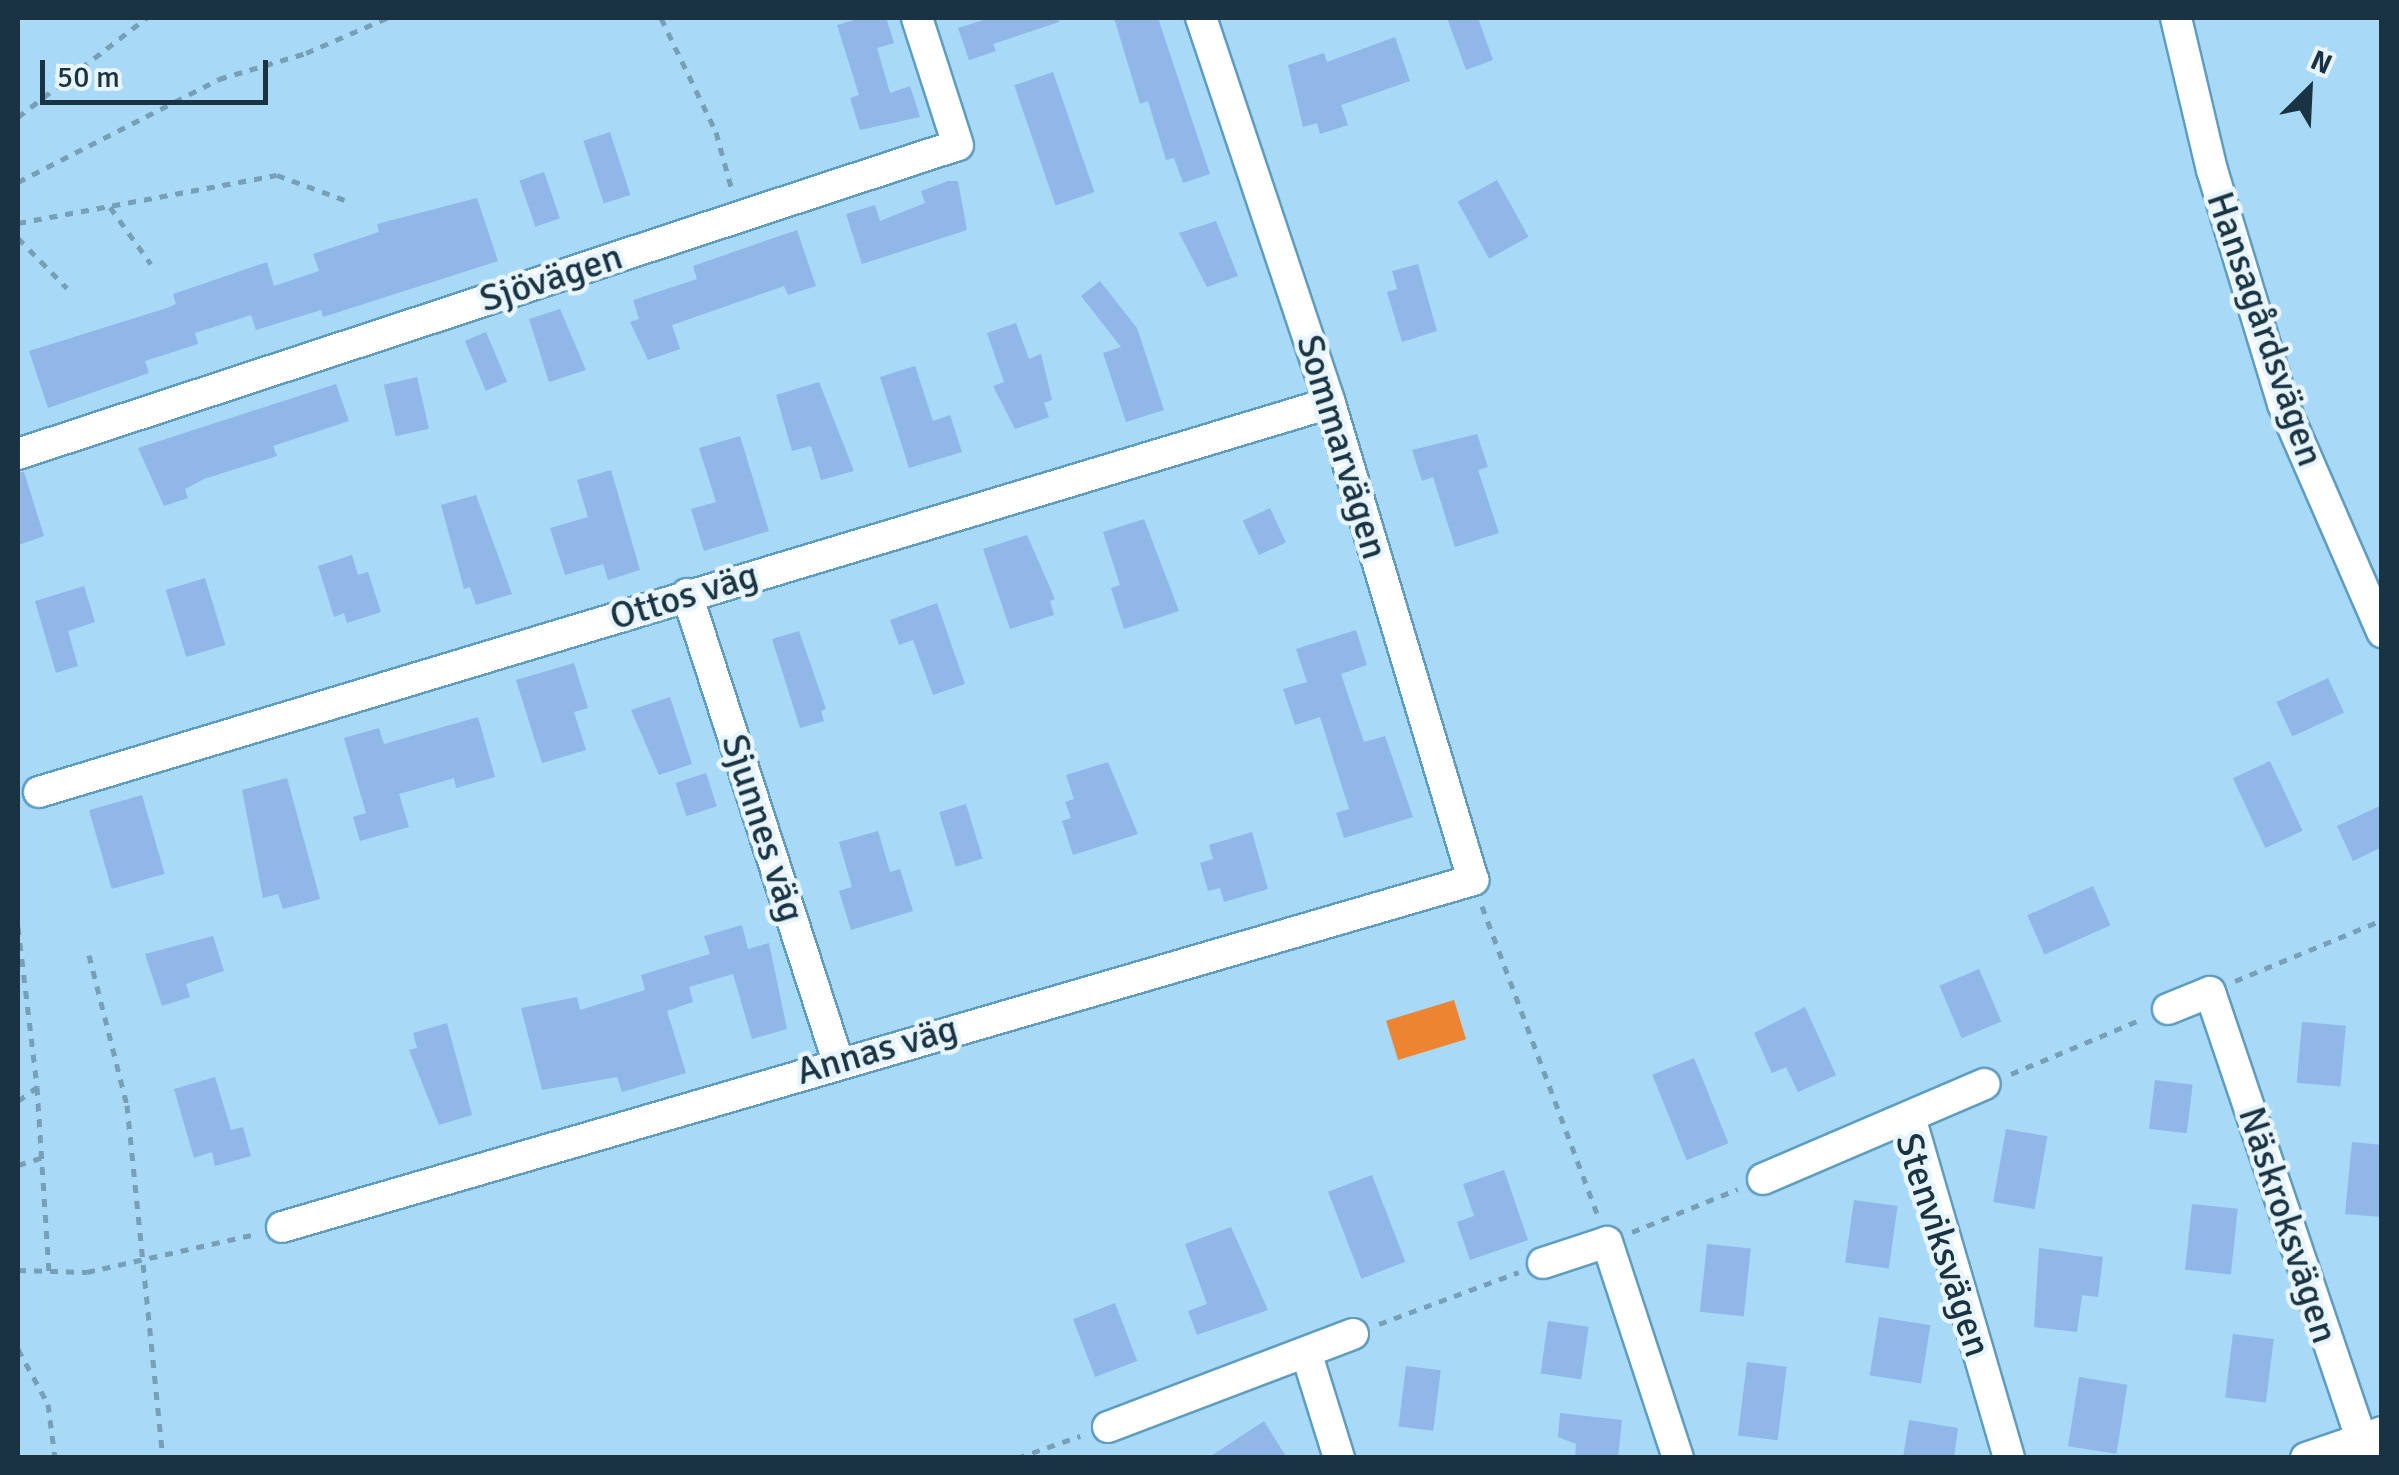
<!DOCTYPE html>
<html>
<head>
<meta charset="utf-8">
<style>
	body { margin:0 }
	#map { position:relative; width:2399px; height:1475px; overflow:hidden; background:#a8d9f7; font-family:Signika,sans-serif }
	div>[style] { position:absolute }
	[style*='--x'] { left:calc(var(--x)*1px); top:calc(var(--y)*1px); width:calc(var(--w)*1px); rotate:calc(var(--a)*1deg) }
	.green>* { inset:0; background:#ed8431; transform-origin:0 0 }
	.building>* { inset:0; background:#90b7e8; transform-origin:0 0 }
	.path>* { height:5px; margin-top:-2.5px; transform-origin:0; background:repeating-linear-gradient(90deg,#77a0b8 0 8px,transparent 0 16px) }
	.roads { filter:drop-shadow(2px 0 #5f9dc0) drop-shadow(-2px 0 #5f9dc0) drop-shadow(0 2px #5f9dc0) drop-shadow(0 -2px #5f9dc0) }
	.minor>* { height:30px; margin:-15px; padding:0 15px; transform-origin:15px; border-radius:15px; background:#fff }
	span { translate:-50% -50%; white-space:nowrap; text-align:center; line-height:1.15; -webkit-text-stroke:9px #e8f5fc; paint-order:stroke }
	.street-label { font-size:38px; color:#193342 }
	.frame { position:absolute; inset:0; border:20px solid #193342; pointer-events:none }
	.north { position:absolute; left:2259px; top:40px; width:100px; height:100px; -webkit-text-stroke:8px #e8f5fc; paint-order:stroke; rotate:24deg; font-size:28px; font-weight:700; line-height:40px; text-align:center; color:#193342 }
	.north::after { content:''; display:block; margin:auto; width:35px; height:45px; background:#193342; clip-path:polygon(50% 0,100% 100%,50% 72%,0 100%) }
	.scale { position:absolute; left:40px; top:60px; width:228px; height:45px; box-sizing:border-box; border:5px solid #193342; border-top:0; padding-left:12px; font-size:30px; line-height:35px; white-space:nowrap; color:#193342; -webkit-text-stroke:8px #e8f5fc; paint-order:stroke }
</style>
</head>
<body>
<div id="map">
	<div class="green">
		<i style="left:1454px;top:1000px;width:41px;height:71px;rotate:73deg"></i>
	</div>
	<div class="building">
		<i style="clip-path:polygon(861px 18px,886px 18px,894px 43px,877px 48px,890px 93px,910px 86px,920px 117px,860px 130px,850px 98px,859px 95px,837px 25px)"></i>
		<i style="clip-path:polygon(990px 18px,1059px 18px,1059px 22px,993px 44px,996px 51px,969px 60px,958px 28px)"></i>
		<i style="clip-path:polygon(1114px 18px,1158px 18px,1210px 174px,1183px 183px,1174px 158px,1166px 160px,1148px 101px,1140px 104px)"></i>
		<i style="clip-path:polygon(1447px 18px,1478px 18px,1493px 60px,1466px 70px)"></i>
		<i style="clip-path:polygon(1395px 37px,1410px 81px,1341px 105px,1348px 125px,1320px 134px,1317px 123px,1303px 127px,1288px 65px,1324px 53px,1327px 62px)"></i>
		<i style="left:1053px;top:72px;width:127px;height:41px;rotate:71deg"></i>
		<i style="left:610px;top:132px;width:66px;height:28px;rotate:72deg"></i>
		<i style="left:544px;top:172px;width:49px;height:26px;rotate:71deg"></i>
		<i style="left:1497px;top:180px;width:65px;height:45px;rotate:61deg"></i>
		<i style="clip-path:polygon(948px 181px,958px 181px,967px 230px,862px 264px,846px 214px,875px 205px,880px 221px,925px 203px,921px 191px)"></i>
		<i style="clip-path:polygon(477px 198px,498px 261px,323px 317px,321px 310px,256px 330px,251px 315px,195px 333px,198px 344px,145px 361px,149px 373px,48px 408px,29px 351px,167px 308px,176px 304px,173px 294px,267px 262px,274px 286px,319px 271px,313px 254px,379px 232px,377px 224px)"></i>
		<i style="clip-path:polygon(1216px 221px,1238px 276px,1207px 287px,1179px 233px)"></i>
		<i style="clip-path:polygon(797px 230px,816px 286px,788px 295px,784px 286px,672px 325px,680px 349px,648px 360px,630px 322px,639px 319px,633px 300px,697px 279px,693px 266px)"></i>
		<i style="clip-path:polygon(1418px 264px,1437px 331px,1402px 342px,1387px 292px,1397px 289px,1392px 271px)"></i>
		<i style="clip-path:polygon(1100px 281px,1137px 328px,1164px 410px,1126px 422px,1103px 353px,1121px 347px,1081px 296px)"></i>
		<i style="clip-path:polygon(560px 309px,586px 370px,549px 382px,529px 319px)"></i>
		<i style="clip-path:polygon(1016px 323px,1029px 359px,1041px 354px,1052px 400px,1044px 403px,1049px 417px,1015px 429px,993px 386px,1004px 382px,987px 333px)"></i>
		<i style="left:486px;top:332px;width:54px;height:23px;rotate:67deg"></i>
		<i style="clip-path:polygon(915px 366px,933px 421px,950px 415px,962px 452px,909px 468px,880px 377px)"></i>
		<i style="left:417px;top:377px;width:53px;height:34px;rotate:77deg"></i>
		<i style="clip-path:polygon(819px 382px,854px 471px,821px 480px,811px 446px,792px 451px,776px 395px)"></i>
		<i style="clip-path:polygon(336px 384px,349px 421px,273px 446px,277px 456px,204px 479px,185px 489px,188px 498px,164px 506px,138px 448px)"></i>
		<i style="clip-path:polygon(1477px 434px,1488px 467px,1478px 470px,1499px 533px,1455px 547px,1433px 477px,1422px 481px,1412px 450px)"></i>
		<i style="clip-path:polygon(740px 436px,769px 531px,704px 551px,691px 509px,716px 502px,699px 448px)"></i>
		<i style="clip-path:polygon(611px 470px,640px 570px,608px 580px,603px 564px,565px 575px,550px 528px,588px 517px,577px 480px)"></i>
		<i style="clip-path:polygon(18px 472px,24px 472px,44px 536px,18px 545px)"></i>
		<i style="clip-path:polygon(476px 495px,512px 594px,476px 605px,470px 587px,464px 589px,441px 505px)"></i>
		<i style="left:1270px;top:508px;width:38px;height:30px;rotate:65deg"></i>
		<i style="clip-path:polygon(1144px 519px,1179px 611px,1124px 629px,1111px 588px,1120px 585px,1103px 532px)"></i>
		<i style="clip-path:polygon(1027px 535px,1055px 599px,1050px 601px,1054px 615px,1010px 629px,983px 549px)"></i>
		<i style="clip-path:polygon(352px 555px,358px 575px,368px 572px,381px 612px,347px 623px,344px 613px,334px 617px,318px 566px)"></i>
		<i style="left:205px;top:578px;width:70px;height:41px;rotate:73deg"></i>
		<i style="clip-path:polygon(84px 586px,95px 622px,68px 631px,78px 666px,56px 673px,35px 601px)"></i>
		<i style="clip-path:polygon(937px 603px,965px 684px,933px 695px,913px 640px,899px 645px,890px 620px)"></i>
		<i style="clip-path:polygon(1356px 630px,1367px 665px,1341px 674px,1364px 742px,1385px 736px,1413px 817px,1344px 838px,1336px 813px,1349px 809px,1320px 717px,1295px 725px,1283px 689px,1307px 682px,1296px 649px)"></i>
		<i style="clip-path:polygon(799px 631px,826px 709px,821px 711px,824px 721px,800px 728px,772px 639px)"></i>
		<i style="clip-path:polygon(574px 663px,588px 708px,574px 712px,586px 750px,542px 763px,516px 680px)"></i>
		<i style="left:2328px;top:678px;width:38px;height:57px;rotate:65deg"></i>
		<i style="clip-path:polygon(670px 697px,692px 764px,659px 775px,631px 710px)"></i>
		<i style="clip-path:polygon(478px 717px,495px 777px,456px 788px,454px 778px,399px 794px,409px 827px,360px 841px,353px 817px,366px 813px,344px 738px,379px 728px,384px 744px)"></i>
		<i style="left:2270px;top:761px;width:77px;height:41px;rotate:65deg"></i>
		<i style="clip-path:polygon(1108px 762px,1138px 834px,1073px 855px,1062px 821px,1071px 818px,1065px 802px,1074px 799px,1066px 775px)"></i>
		<i style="left:706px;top:773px;width:35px;height:32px;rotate:72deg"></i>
		<i style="clip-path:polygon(287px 778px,320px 899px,283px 909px,278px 894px,263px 898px,242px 790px)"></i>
		<i style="left:142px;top:795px;width:82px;height:55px;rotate:74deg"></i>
		<i style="left:966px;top:804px;width:57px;height:28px;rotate:73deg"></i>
		<i style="clip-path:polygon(2382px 805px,2382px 847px,2353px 861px,2337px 826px)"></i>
		<i style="clip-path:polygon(878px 831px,890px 872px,900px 869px,913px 911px,851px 930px,839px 891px,852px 887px,839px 842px)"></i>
		<i style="clip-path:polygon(1252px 832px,1268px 889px,1224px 902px,1220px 888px,1208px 891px,1200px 863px,1213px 859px,1209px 845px)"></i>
		<i style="left:2093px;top:886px;width:43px;height:72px;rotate:66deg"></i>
		<i style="clip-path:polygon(742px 925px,748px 949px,769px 943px,787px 1029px,752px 1039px,733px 974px,689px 987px,693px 1002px,667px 1011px,686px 1073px,622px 1092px,617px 1077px,542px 1090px,521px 1008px,577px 997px,580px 1010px,645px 990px,641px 975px,710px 954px,704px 936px)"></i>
		<i style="clip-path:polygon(213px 936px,224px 971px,186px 984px,190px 997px,162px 1006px,145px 954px)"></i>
		<i style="left:1979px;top:969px;width:57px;height:43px;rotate:67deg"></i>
		<i style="clip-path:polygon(1805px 1007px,1836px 1075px,1798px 1092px,1786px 1067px,1772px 1073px,1754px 1033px)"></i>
		<i style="left:2302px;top:1022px;width:44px;height:61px;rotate:5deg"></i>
		<i style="clip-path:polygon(447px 1023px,472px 1115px,439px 1125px,409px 1050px,417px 1048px,413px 1033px)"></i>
		<i style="left:1694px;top:1058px;width:92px;height:45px;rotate:68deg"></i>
		<i style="clip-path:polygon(215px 1077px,231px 1130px,243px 1127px,251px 1156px,215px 1166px,212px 1152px,194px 1158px,174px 1089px)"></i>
		<i style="left:2155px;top:1080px;width:38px;height:49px;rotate:7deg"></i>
		<i style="left:2006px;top:1129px;width:42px;height:74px;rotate:10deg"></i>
		<i style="clip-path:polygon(2352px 1142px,2382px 1145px,2382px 1217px,2345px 1214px)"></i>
		<i style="clip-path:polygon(1504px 1170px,1528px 1240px,1470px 1260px,1457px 1222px,1474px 1216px,1463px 1184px)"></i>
		<i style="left:1372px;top:1175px;width:93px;height:47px;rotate:69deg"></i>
		<i style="left:1854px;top:1200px;width:44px;height:63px;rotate:8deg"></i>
		<i style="left:2192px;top:1204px;width:46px;height:66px;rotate:6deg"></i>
		<i style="clip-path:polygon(1231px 1227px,1268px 1310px,1197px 1335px,1188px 1311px,1207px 1304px,1185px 1244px)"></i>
		<i style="left:1707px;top:1244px;width:44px;height:68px;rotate:6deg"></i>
		<i style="clip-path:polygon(2039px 1248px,2103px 1257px,2098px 1297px,2082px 1295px,2077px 1332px,2034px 1327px)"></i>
		<i style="left:1115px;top:1303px;width:62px;height:45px;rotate:69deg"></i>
		<i style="left:1879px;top:1317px;width:52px;height:59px;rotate:9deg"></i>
		<i style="left:1548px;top:1321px;width:41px;height:53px;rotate:8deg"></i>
		<i style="left:2233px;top:1334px;width:41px;height:64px;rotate:7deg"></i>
		<i style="left:1747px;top:1362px;width:40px;height:74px;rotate:7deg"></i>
		<i style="left:1406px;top:1366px;width:35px;height:61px;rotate:7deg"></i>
		<i style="left:2079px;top:1377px;width:49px;height:70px;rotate:9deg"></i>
		<i style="clip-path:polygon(1560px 1413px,1622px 1420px,1618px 1458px,1575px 1458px,1576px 1444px,1558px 1437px)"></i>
		<i style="clip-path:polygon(1909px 1420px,1958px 1428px,1954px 1458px,1903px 1458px)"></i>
		<i style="clip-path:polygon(1264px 1421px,1287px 1458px,1208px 1458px)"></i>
	</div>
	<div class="path">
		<i style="--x:661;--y:18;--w:127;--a:64.2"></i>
		<i style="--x:716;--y:132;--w:60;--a:74.6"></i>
		<i style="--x:18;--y:117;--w:162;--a:-37.7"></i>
		<i style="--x:18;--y:182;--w:226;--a:-27.1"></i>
		<i style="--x:219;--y:79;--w:91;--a:-16.6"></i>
		<i style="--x:306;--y:53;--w:88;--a:-23.4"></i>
		<i style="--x:110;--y:207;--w:70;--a:54.3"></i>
		<i style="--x:18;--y:223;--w:263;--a:-10.5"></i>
		<i style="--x:277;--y:175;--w:72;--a:20.2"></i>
		<i style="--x:18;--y:238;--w:70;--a:45.6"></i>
		<i style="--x:1482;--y:906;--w:329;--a:69.5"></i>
		<i style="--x:18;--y:927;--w:161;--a:83.2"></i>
		<i style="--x:37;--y:1087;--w:187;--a:86.3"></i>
		<i style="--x:89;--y:955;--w:155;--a:75.8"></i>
		<i style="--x:127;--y:1105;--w:355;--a:84.2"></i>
		<i style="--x:2235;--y:981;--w:159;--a:-22.5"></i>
		<i style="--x:2011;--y:1074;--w:144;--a:-22.8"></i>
		<i style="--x:18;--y:1101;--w:24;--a:-36"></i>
		<i style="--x:18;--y:1165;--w:24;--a:-17"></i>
		<i style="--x:1632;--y:1232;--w:114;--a:-22.1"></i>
		<i style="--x:18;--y:1270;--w:69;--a:1.7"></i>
		<i style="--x:87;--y:1272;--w:172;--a:-12.7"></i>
		<i style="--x:1379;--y:1324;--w:149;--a:-20.4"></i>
		<i style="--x:18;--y:1349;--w:63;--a:61.4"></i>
		<i style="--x:48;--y:1404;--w:54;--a:82.6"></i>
		<i style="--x:1017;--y:1458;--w:67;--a:-19.2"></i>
	</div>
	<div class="roads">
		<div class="minor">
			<i style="--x:2176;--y:18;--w:156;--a:76.7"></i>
			<i style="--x:2212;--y:170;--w:245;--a:73.1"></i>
			<i style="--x:2283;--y:404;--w:249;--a:66.5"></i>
			<i style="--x:18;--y:454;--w:989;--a:-18.2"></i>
			<i style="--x:958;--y:145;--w:133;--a:-107.9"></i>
			<i style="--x:687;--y:594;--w:491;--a:72.1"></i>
			<i style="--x:39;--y:792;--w:1348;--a:-16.77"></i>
			<i style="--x:2168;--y:1009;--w:45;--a:-22"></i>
			<i style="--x:2210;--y:992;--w:492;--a:71.3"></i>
			<i style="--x:1910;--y:1117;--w:355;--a:73.8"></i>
			<i style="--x:1763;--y:1179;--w:241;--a:-23.2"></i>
			<i style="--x:282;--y:1227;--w:1241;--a:-16.24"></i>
			<i style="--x:1473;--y:880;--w:498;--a:-106.7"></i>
			<i style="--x:1330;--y:403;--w:406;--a:-108.5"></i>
			<i style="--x:1543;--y:1263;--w:67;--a:-18.2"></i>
			<i style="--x:1607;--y:1242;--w:227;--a:71.8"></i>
			<i style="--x:1307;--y:1355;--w:108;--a:72.7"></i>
			<i style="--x:1108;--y:1427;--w:262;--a:-20.8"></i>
			<i style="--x:2306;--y:1458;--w:80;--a:-18.9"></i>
		</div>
	</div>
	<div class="street-label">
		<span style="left:551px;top:278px;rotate:-18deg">Sjövägen</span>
		<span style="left:2265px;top:329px;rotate:71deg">Hansagårdsvägen</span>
		<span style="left:1342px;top:447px;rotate:73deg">Sommarvägen</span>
		<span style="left:684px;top:596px;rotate:-17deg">Ottos väg</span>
		<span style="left:763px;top:828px;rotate:72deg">Sjunnes väg</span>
		<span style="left:877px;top:1050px;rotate:-16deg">Annas väg</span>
		<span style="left:2288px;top:1225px;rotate:72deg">Näskroksvägen</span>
		<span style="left:1943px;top:1245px;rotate:72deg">Stenviksvägen</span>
	</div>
	<div class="frame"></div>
	<div class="north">N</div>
	<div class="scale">50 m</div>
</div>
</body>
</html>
